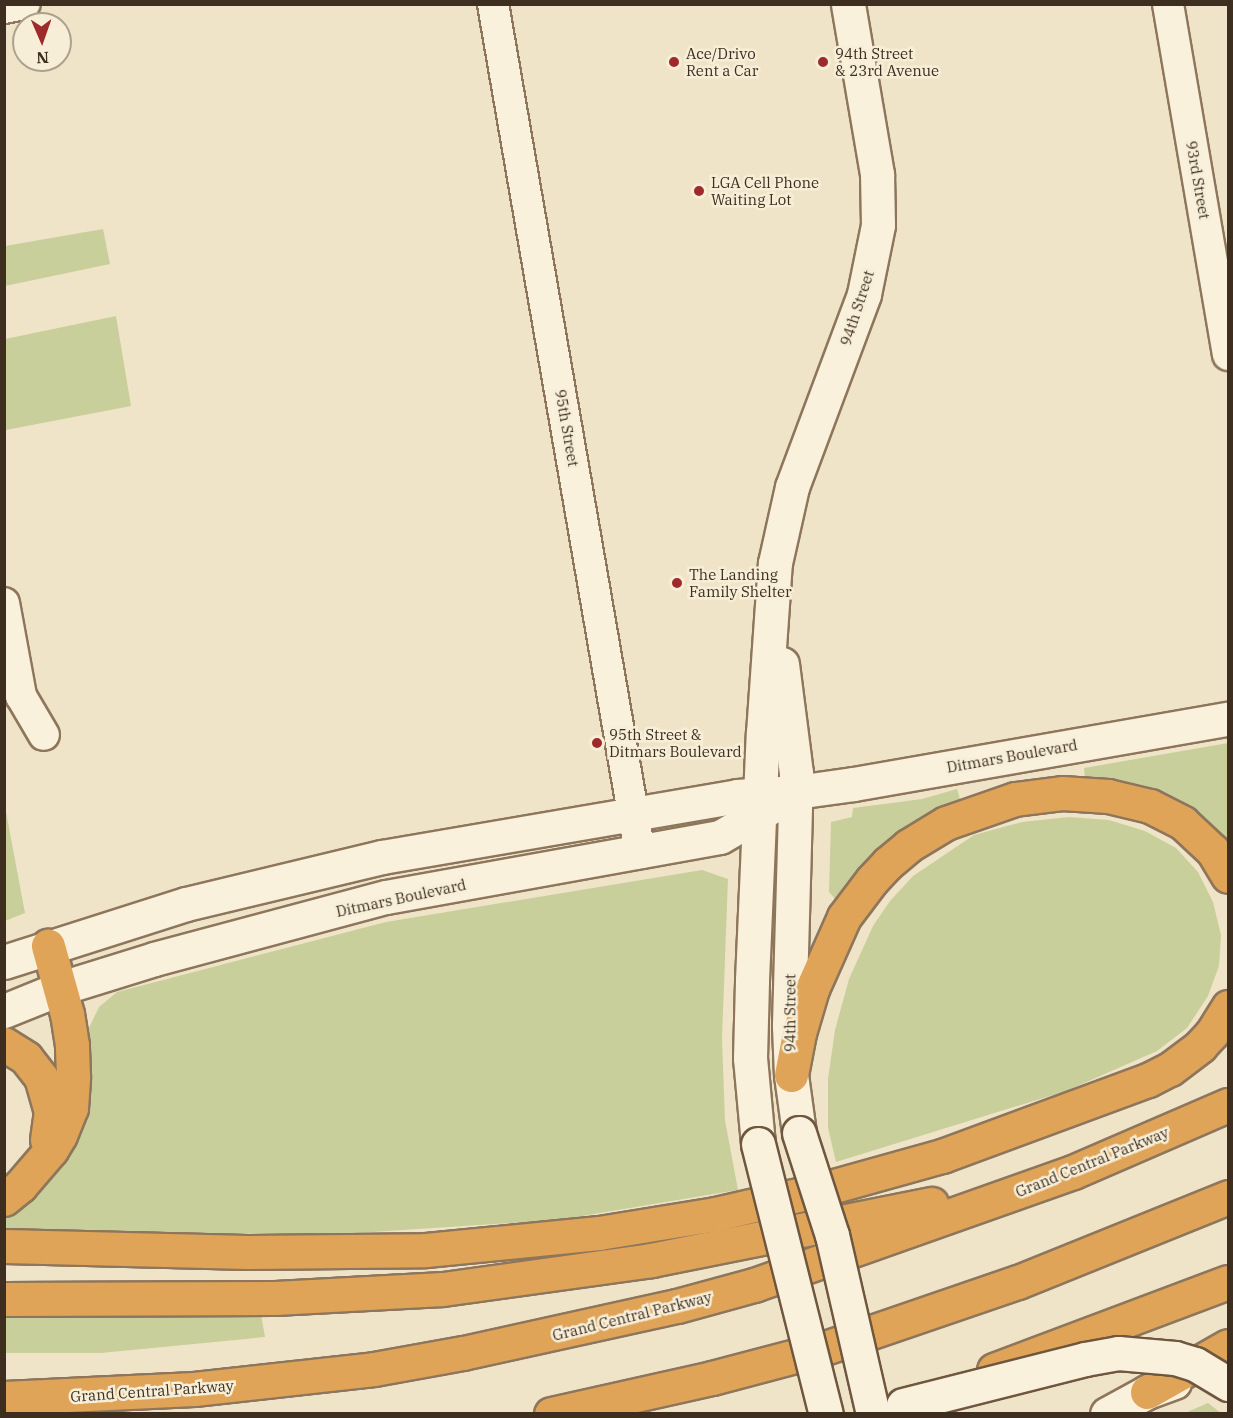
<!DOCTYPE html>
<html>
<head>
<meta charset="utf-8">
<style>
	body { margin:0 }
	#map { position:relative; width:1233px; height:1418px; overflow:hidden; background:#f0e4c8; font-family:"IBM Plex Serif",serif }
	div>[style] { position:absolute }
	[style*='--x'] { left:calc(var(--x)*1px); top:calc(var(--y)*1px); width:calc(var(--w)*1px); rotate:calc(var(--a)*1deg) }
	.green>* { inset:0; background:#c9cf9b }
	.roads { filter:drop-shadow(2px 0 #8d765c) drop-shadow(-2px 0 #8d765c) drop-shadow(0 2px #8d765c) drop-shadow(0 -2px #8d765c) }
	.street>* { height:30px; margin:-15px; padding:0 15px; transform-origin:15px; border-radius:15px; background:#faf1dc }
	.secondary>* { height:33px; margin:-16.5px; padding:0 16.5px; transform-origin:16.5px; border-radius:16.5px; background:#faf1dc }
	.highway>* { height:33px; margin:-16.5px; padding:0 16.5px; transform-origin:16.5px; border-radius:16.5px; background:#e0a458 }
	.bridges { filter:drop-shadow(2px 0 #6f573f) drop-shadow(-2px 0 #6f573f) drop-shadow(0 2px #6f573f) drop-shadow(0 -2px #6f573f) }
	.secondary-bridge>* { height:33px; margin:-16.5px; padding:0 16.5px; transform-origin:16.5px; border-radius:16.5px; background:#faf1dc }
	.dots>* { width:16px; height:16px; translate:-50% -50%; box-sizing:border-box; border:3px solid #f7eed8; border-radius:50% }
	span { translate:-50% -50%; white-space:nowrap; text-align:center; line-height:1.15; -webkit-text-stroke:5px #f7eed8; paint-order:stroke }
	.poi-label { font-size:15px; color:#3d2e20 }
	.left { translate:0 -50%; text-align:left }
	.street-label { font-size:15px; color:#3d2e20 }
	.frame { position:absolute; inset:0; border:6px solid #3d2e20; pointer-events:none }
	.north { position:absolute; left:12px; top:12px; width:60px; height:60px; box-sizing:border-box; background:#f7eed8; border:2px solid #ada18e; border-radius:50%; rotate:178deg; font-size:16px; font-weight:700; line-height:24px; text-align:center; color:#3d2e20 }
	.north::after { content:''; display:block; margin:auto; width:21px; height:27px; background:#9e2a2b; clip-path:polygon(50% 0,100% 100%,50% 72%,0 100%) }
</style>
</head>
<body>
<div id="map">
	<div class="green">
		<i style="clip-path:polygon(103px 229px,110px 264px,5px 286px,5px 246px)"></i>
		<i style="clip-path:polygon(116px 316px,131px 406px,6px 430px,5px 339px)"></i>
		<i style="clip-path:polygon(1228px 743px,1228px 844px,1201px 814px,1174px 799px,1144px 786px,1085px 778px,1084px 768px)"></i>
		<i style="clip-path:polygon(957px 789px,960px 799px,897px 835px,857px 874px,836px 900px,829px 892px,831px 822px,852px 817px,853px 808px,922px 799px)"></i>
		<i style="clip-path:polygon(4px 801px,25px 913px,5px 921px,4px 921px)"></i>
		<i style="clip-path:polygon(1069px 817px,1109px 820px,1145px 831px,1176px 848px,1198px 872px,1213px 902px,1221px 935px,1219px 966px,1208px 996px,1187px 1028px,1157px 1051px,1066px 1091px,836px 1162px,828px 1128px,828px 1079px,835px 1030px,849px 979px,873px 926px,890px 901px,913px 876px,974px 835px,1022px 822px)"></i>
		<i style="clip-path:polygon(702px 870px,728px 879px,722px 1039px,725px 1120px,738px 1190px,558px 1220px,342px 1234px,5px 1232px,4px 1219px,34px 1197px,67px 1155px,73px 1141px,89px 1061px,88px 1030px,99px 1007px,117px 992px,386px 922px)"></i>
		<i style="clip-path:polygon(5px 1311px,261px 1314px,265px 1337px,101px 1353px,5px 1353px)"></i>
		<i style="clip-path:polygon(1208px 1403px,1221px 1413px,1185px 1413px)"></i>
	</div>
	<div class="roads">
		<div class="street">
			<i style="--x:493;--y:4;--w:862;--a:80.18"></i>
			<i style="--x:1168;--y:4;--w:356;--a:80.3"></i>
			<i style="--x:4;--y:8;--w:21;--a:-11"></i>
			<i style="--x:4;--y:603;--w:95;--a:79.6"></i>
			<i style="--x:21;--y:696;--w:45;--a:59.5"></i>
		</div>
		<div class="secondary">
			<i style="--x:782;--y:664;--w:110;--a:82.7"></i>
			<i style="--x:796;--y:773;--w:253;--a:91.6"></i>
			<i style="--x:789;--y:1026;--w:49;--a:87.7"></i>
			<i style="--x:791;--y:1075;--w:59;--a:82.1"></i>
			<i style="--x:4;--y:962;--w:191;--a:-17.7"></i>
			<i style="--x:186;--y:904;--w:202;--a:-13.5"></i>
			<i style="--x:382;--y:857;--w:360;--a:-9.7"></i>
			<i style="--x:737;--y:796;--w:59;--a:-3.9"></i>
			<i style="--x:796;--y:792;--w:59;--a:-7.9"></i>
			<i style="--x:854;--y:784;--w:380;--a:-9.9"></i>
			<i style="--x:4;--y:1011;--w:61;--a:-22"></i>
			<i style="--x:61;--y:988;--w:97;--a:-17.3"></i>
			<i style="--x:154;--y:959;--w:240;--a:-15"></i>
			<i style="--x:386;--y:897;--w:339;--a:-10.2"></i>
			<i style="--x:720;--y:837;--w:65;--a:-30.5"></i>
			<i style="--x:758;--y:1144;--w:86;--a:-95.3"></i>
			<i style="--x:750;--y:1058;--w:78;--a:-88.5"></i>
			<i style="--x:752;--y:980;--w:247;--a:-87.5"></i>
			<i style="--x:763;--y:733;--w:170;--a:-86"></i>
			<i style="--x:775;--y:563;--w:78;--a:-77.4"></i>
			<i style="--x:792;--y:487;--w:206;--a:-69.5"></i>
			<i style="--x:864;--y:294;--w:70;--a:-78.5"></i>
			<i style="--x:878;--y:225;--w:51;--a:-91.1"></i>
			<i style="--x:877;--y:174;--w:172;--a:-99.7"></i>
			<i style="--x:1107;--y:1414;--w:46;--a:-28.8"></i>
			<i style="--x:1147;--y:1392;--w:29;--a:-20"></i>
		</div>
		<div class="highway">
			<i style="--x:4;--y:1044;--w:26;--a:32"></i>
			<i style="--x:26;--y:1058;--w:24;--a:52"></i>
			<i style="--x:41;--y:1077;--w:35;--a:74"></i>
			<i style="--x:51;--y:1111;--w:29;--a:98"></i>
			<i style="--x:791;--y:1075;--w:43;--a:-79.2"></i>
			<i style="--x:799;--y:1033;--w:46;--a:-73.5"></i>
			<i style="--x:812;--y:989;--w:79;--a:-66"></i>
			<i style="--x:844;--y:917;--w:46;--a:-52.9"></i>
			<i style="--x:872;--y:880;--w:23;--a:-47"></i>
			<i style="--x:888;--y:863;--w:26;--a:-40"></i>
			<i style="--x:908;--y:846;--w:44;--a:-31.2"></i>
			<i style="--x:946;--y:823;--w:73;--a:-19.2"></i>
			<i style="--x:1015;--y:799;--w:47;--a:-7.3"></i>
			<i style="--x:1062;--y:793;--w:46;--a:3.7"></i>
			<i style="--x:1108;--y:796;--w:43;--a:13.4"></i>
			<i style="--x:1150;--y:806;--w:37;--a:27"></i>
			<i style="--x:1183;--y:823;--w:41;--a:43"></i>
			<i style="--x:1213;--y:851;--w:29;--a:59"></i>
			<i style="--x:4;--y:1199;--w:21;--a:-39"></i>
			<i style="--x:20;--y:1186;--w:48;--a:-49.3"></i>
			<i style="--x:51;--y:1150;--w:17;--a:-59"></i>
			<i style="--x:60;--y:1135;--w:29;--a:-68"></i>
			<i style="--x:71;--y:1108;--w:32;--a:-86"></i>
			<i style="--x:73;--y:1076;--w:31;--a:-92"></i>
			<i style="--x:72;--y:1045;--w:31;--a:-99"></i>
			<i style="--x:67;--y:1014;--w:71;--a:-105.6"></i>
			<i style="--x:4;--y:1246;--w:244;--a:1.4"></i>
			<i style="--x:248;--y:1252;--w:178;--a:-0.6"></i>
			<i style="--x:426;--y:1250;--w:174;--a:-5.6"></i>
			<i style="--x:599;--y:1233;--w:118;--a:-9.3"></i>
			<i style="--x:715;--y:1214;--w:108;--a:-12.9"></i>
			<i style="--x:820;--y:1190;--w:127;--a:-15.6"></i>
			<i style="--x:942;--y:1156;--w:220;--a:-20.3"></i>
			<i style="--x:1148;--y:1080;--w:25;--a:-27"></i>
			<i style="--x:1170;--y:1069;--w:38;--a:-37"></i>
			<i style="--x:1200;--y:1046;--w:18;--a:-47"></i>
			<i style="--x:1212;--y:1033;--w:31;--a:-58"></i>
			<i style="--x:4;--y:1299;--w:271;--a:-0.2"></i>
			<i style="--x:275;--y:1298;--w:168;--a:-3.1"></i>
			<i style="--x:443;--y:1289;--w:210;--a:-7.9"></i>
			<i style="--x:651;--y:1260;--w:286;--a:-11.3"></i>
			<i style="--x:994;--y:1370;--w:250;--a:-20.6"></i>
			<i style="--x:1147;--y:1392;--w:93;--a:-29.6"></i>
			<i style="--x:4;--y:1398;--w:190;--a:-2.7"></i>
			<i style="--x:194;--y:1389;--w:181;--a:-6.3"></i>
			<i style="--x:374;--y:1369;--w:90;--a:-10.2"></i>
			<i style="--x:463;--y:1353;--w:219;--a:-12.4"></i>
			<i style="--x:677;--y:1306;--w:80;--a:-15.3"></i>
			<i style="--x:754;--y:1285;--w:338;--a:-19.5"></i>
			<i style="--x:1073;--y:1172;--w:169;--a:-23.4"></i>
			<i style="--x:551;--y:1414;--w:165;--a:-12.6"></i>
			<i style="--x:712;--y:1378;--w:114;--a:-14.8"></i>
			<i style="--x:822;--y:1349;--w:207;--a:-18.9"></i>
			<i style="--x:1018;--y:1282;--w:227;--a:-22"></i>
		</div>
	</div>
	<div class="bridges">
		<div class="secondary-bridge">
			<i style="--x:799;--y:1133;--w:107;--a:72.1"></i>
			<i style="--x:832;--y:1235;--w:184;--a:77.1"></i>
			<i style="--x:758;--y:1144;--w:278;--a:75.9"></i>
			<i style="--x:903;--y:1405;--w:188;--a:-14.2"></i>
			<i style="--x:1085;--y:1359;--w:34;--a:-10"></i>
			<i style="--x:1118;--y:1353;--w:57;--a:5"></i>
			<i style="--x:1175;--y:1358;--w:21;--a:17"></i>
			<i style="--x:1195;--y:1364;--w:39;--a:31"></i>
		</div>
	</div>
	<div class="dots">
		<i style="left:674px;top:62px;background:#9e2a2b"></i>
		<i style="left:823px;top:62px;background:#9e2a2b"></i>
		<i style="left:699px;top:191px;background:#9e2a2b"></i>
		<i style="left:677px;top:583px;background:#9e2a2b"></i>
		<i style="left:597px;top:743px;background:#9e2a2b"></i>
	</div>
	<div class="poi-label">
		<span class="left" style="left:686px;top:62px">Ace/Drivo<br>Rent a Car</span>
		<span class="left" style="left:835px;top:62px">94th Street<br>&amp; 23rd Avenue</span>
		<span class="left" style="left:711px;top:191px">LGA Cell Phone<br>Waiting Lot</span>
		<span class="left" style="left:689px;top:583px">The Landing<br>Family Shelter</span>
		<span class="left" style="left:609px;top:743px">95th Street &amp;<br>Ditmars Boulevard</span>
	</div>
	<div class="street-label">
		<span style="left:1198px;top:180px;rotate:80deg">93rd Street</span>
		<span style="left:857px;top:308px;rotate:-72deg">94th Street</span>
		<span style="left:567px;top:428px;rotate:80deg">95th Street</span>
		<span style="left:1012px;top:756px;rotate:-10deg">Ditmars Boulevard</span>
		<span style="left:401px;top:898px;rotate:-12deg">Ditmars Boulevard</span>
		<span style="left:790px;top:1013px;rotate:-90deg">94th Street</span>
		<span style="left:1092px;top:1162px;rotate:-22deg">Grand Central Parkway</span>
		<span style="left:632px;top:1316px;rotate:-14deg">Grand Central Parkway</span>
		<span style="left:152px;top:1391px;rotate:-4deg">Grand Central Parkway</span>
	</div>
	<div class="frame"></div>
	<div class="north">N</div>
</div>
</body>
</html>
